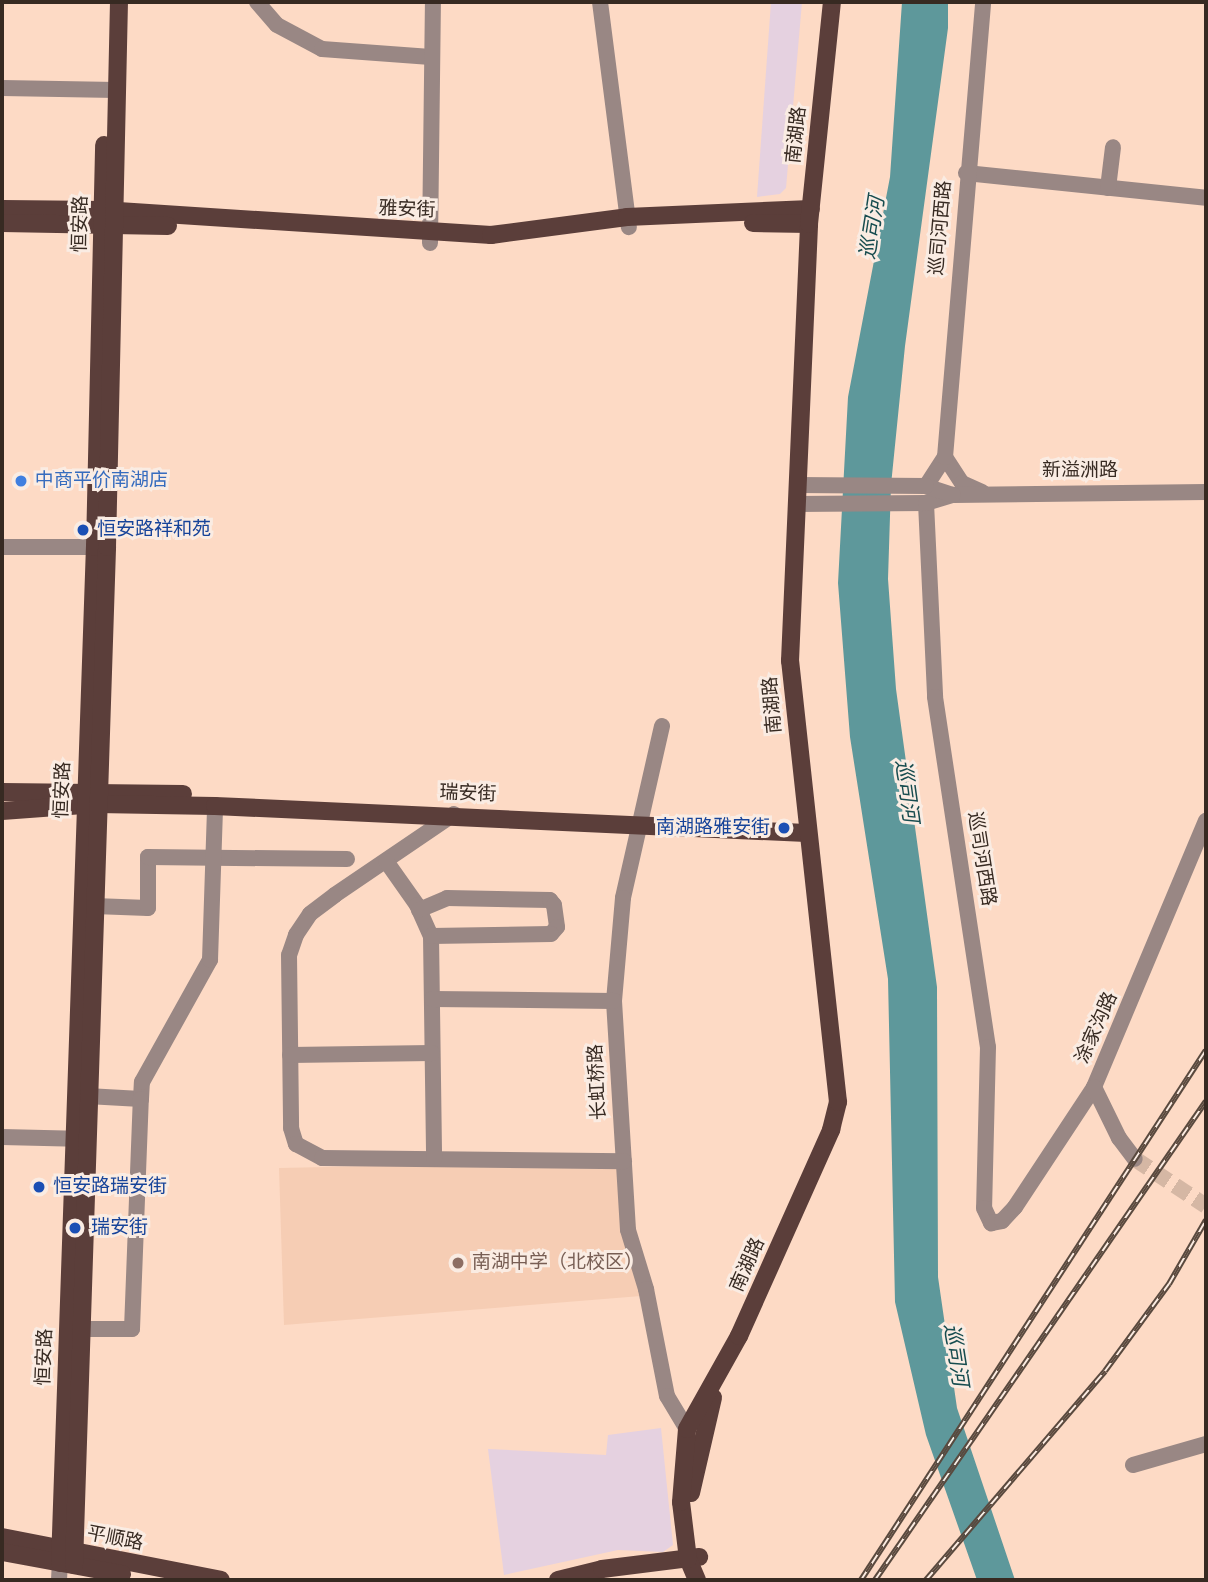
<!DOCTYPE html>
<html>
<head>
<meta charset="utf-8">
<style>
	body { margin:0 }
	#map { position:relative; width:1208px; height:1582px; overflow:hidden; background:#fddac5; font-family:"Varela Round","Noto Sans SC",sans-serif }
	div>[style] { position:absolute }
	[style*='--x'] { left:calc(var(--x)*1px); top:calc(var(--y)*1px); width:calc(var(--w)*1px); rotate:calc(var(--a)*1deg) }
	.commercial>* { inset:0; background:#e5d1e0 }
	.built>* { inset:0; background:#f6cdb4 }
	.water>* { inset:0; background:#5e989b }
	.minor-tunnel>* { height:16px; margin-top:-8px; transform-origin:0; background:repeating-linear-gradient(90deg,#d5b7a4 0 16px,transparent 0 24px) }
	.minor>* { height:16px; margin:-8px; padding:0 8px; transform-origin:8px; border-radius:8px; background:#998784 }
	.major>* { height:18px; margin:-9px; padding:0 9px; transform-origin:9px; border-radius:9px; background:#5b3e3a }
	.rail>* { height:6px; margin-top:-3px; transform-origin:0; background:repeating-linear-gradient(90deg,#faece3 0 10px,#59493e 0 20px); box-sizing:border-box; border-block:2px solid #59493e }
	.dots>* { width:19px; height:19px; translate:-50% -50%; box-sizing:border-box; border:4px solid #faece3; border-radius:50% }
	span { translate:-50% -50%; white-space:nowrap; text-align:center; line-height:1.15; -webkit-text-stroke:6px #faece3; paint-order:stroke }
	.street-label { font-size:19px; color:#372a22 }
	.shop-label { font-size:19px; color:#366cbe }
	.left { translate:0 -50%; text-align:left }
	.transit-label { font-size:19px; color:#164399 }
	.right { translate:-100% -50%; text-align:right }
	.education-label { font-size:19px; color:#785e54 }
	.water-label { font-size:21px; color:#174c4f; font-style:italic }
	.frame { position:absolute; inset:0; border:4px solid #372a22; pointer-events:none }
</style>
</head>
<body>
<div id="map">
	<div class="commercial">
		<i style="clip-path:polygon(771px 2px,802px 2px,786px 188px,780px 194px,757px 197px)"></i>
		<i style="clip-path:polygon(661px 1428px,673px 1545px,663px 1552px,618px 1550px,504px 1575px,488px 1449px,606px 1455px,608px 1435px)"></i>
	</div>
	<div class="built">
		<i style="clip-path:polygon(624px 1161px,641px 1296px,284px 1325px,279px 1168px)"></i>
	</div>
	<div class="water">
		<i style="clip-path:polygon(902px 2px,948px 2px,948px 28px,905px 346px,891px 485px,888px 579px,896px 689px,937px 987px,938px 1277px,957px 1408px,1015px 1580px,977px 1580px,926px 1435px,895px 1302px,888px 979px,850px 737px,838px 583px,848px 397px,890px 177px)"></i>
	</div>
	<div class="minor-tunnel">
		<i style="--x:1135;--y:1159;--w:85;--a:33.5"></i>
	</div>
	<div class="minor">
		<i style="--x:257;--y:2;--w:30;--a:49"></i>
		<i style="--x:277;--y:25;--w:51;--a:28.1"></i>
		<i style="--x:322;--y:49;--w:109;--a:4.2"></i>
		<i style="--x:600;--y:2;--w:227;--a:82.7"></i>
		<i style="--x:2;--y:88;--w:114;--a:1"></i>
		<i style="--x:966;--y:173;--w:241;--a:5.9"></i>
		<i style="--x:1108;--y:188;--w:41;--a:-83"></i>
		<i style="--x:430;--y:243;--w:241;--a:-89.3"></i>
		<i style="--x:945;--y:457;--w:31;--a:57"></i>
		<i style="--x:962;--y:483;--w:22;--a:24"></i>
		<i style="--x:926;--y:486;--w:35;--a:-57"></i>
		<i style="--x:945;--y:457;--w:457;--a:-85.2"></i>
		<i style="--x:953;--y:495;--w:253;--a:-0.7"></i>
		<i style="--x:926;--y:503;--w:194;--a:87.3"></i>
		<i style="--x:935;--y:697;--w:354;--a:81.4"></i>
		<i style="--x:988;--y:1047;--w:161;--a:91.4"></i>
		<i style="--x:984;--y:1208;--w:17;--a:65"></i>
		<i style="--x:991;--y:1223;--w:11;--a:-10"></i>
		<i style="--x:1002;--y:1221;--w:19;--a:-47"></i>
		<i style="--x:1015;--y:1207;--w:144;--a:-56.6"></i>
		<i style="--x:1094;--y:1087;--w:289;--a:-67.2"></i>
		<i style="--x:796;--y:504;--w:130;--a:-0.4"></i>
		<i style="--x:926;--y:503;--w:28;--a:-17"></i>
		<i style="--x:953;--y:495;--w:28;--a:-162"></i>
		<i style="--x:926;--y:486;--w:129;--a:-179.6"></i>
		<i style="--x:2;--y:547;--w:103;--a:0"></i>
		<i style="--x:662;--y:726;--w:176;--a:102.8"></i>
		<i style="--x:623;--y:898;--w:103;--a:95"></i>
		<i style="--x:614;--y:1001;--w:229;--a:86.5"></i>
		<i style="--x:628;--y:1230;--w:62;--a:73"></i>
		<i style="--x:646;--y:1289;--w:109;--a:78.9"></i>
		<i style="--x:667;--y:1396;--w:39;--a:59"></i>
		<i style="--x:454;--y:814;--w:144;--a:145.8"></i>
		<i style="--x:335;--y:895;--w:31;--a:143"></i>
		<i style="--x:310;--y:914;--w:25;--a:124"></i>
		<i style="--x:296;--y:935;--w:21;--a:109"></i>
		<i style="--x:289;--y:955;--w:173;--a:89.3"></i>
		<i style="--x:291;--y:1128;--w:17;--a:73"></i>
		<i style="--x:296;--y:1144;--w:30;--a:28"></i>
		<i style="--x:322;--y:1158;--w:302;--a:0.6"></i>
		<i style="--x:386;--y:861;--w:54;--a:54.8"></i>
		<i style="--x:417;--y:905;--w:34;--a:66"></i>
		<i style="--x:431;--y:936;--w:223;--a:89.2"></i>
		<i style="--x:94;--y:906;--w:54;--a:2.1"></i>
		<i style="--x:148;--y:908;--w:51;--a:-90"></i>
		<i style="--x:148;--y:857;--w:199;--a:0.6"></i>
		<i style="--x:419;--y:910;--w:30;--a:-23"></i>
		<i style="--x:447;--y:898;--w:103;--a:1.1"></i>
		<i style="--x:550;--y:900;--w:6;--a:51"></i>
		<i style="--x:554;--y:905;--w:22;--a:82"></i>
		<i style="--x:557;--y:927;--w:9;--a:131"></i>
		<i style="--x:551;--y:934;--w:120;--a:179"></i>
		<i style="--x:432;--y:999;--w:182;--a:0.6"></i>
		<i style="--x:290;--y:1055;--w:142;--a:-0.8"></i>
		<i style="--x:1094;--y:1087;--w:57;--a:63.9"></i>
		<i style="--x:1119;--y:1138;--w:26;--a:53"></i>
		<i style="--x:87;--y:1096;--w:54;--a:3.2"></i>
		<i style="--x:141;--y:1099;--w:17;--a:-87"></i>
		<i style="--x:142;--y:1082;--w:140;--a:-60.9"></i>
		<i style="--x:210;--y:960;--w:154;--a:-88.1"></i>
		<i style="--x:2;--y:1137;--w:84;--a:1.4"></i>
		<i style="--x:81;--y:1329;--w:51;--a:0"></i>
		<i style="--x:132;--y:1329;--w:230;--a:-87.8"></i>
		<i style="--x:1133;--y:1465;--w:76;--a:-16"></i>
		<i style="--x:59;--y:1580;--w:17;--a:-87"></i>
	</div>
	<div class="major">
		<i style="--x:2;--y:209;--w:101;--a:0.6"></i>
		<i style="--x:103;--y:210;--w:389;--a:3.7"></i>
		<i style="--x:491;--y:235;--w:137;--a:-7.5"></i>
		<i style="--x:627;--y:217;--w:184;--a:-2.5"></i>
		<i style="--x:2;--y:223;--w:166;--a:1"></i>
		<i style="--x:753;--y:223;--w:56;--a:1"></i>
		<i style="--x:2;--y:792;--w:181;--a:0.6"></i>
		<i style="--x:2;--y:811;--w:95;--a:-4.2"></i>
		<i style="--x:97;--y:804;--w:118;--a:1"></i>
		<i style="--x:215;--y:806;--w:592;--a:2.62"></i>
		<i style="--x:691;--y:1493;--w:98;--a:-77"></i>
		<i style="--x:2;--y:1537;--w:223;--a:11.1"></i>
		<i style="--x:2;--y:1552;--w:122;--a:10.4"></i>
		<i style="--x:60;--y:1563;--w:1017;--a:-88.03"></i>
		<i style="--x:95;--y:547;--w:402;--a:-88.7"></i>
		<i style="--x:74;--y:1565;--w:1019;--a:-88.14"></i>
		<i style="--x:107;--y:547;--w:545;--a:-88.74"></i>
		<i style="--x:558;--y:1580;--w:45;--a:-14"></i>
		<i style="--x:602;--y:1569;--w:98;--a:-7.1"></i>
		<i style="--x:697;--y:1580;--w:23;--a:-113"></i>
		<i style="--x:688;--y:1559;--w:57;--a:-97"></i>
		<i style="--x:681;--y:1502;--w:73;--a:-85.3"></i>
		<i style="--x:687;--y:1429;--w:107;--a:-60.8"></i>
		<i style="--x:739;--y:1336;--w:226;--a:-65.9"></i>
		<i style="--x:831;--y:1130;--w:29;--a:-76"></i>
		<i style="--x:838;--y:1102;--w:444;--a:-96.2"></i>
		<i style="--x:790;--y:661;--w:437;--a:-87.5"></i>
		<i style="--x:809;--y:224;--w:223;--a:-84.1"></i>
	</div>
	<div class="rail">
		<i style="--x:861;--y:1580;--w:632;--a:-56.94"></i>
		<i style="--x:875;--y:1580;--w:582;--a:-55.35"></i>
		<i style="--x:926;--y:1580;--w:275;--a:-49.4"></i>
		<i style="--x:1105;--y:1371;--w:108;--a:-53.7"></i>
		<i style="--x:1169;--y:1284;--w:74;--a:-60"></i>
	</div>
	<div class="dots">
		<i style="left:21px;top:481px;background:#3f7fe0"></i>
		<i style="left:83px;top:530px;background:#1a4fb4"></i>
		<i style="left:784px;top:828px;background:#1a4fb4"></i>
		<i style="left:39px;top:1187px;background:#1a4fb4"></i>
		<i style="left:75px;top:1228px;background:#1a4fb4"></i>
		<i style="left:458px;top:1263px;background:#8d6e63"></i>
	</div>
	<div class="street-label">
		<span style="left:797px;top:135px;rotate:-84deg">南湖路</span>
		<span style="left:407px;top:210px;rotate:2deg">雅安街</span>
		<span style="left:81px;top:224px;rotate:-89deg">恒安路</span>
		<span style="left:941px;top:228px;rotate:-85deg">巡司河西路</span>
		<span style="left:1080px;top:471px">新溢洲路</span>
		<span style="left:773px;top:705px;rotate:-95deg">南湖路</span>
		<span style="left:63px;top:790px;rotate:-88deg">恒安路</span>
		<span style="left:468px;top:794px;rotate:2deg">瑞安街</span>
		<span style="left:981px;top:859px;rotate:81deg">巡司河西路</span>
		<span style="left:1097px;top:1028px;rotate:-66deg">涂家沟路</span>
		<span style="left:598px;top:1082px;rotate:-93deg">长虹桥路</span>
		<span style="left:748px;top:1265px;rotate:-66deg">南湖路</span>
		<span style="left:45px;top:1357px;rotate:-88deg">恒安路</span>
		<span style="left:115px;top:1539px;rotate:11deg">平顺路</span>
	</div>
	<div class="shop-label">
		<span class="left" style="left:35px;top:481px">中商平价南湖店</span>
	</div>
	<div class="transit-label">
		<span class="left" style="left:97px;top:530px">恒安路祥和苑</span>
		<span class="right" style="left:770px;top:828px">南湖路雅安街</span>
		<span class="left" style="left:53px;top:1187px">恒安路瑞安街</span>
		<span class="left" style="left:91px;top:1228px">瑞安街</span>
	</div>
	<div class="education-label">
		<span class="left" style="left:472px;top:1263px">南湖中学（北校区）</span>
	</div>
	<div class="water-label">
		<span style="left:873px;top:228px;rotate:-81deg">巡司河</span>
		<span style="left:906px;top:791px;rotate:82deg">巡司河</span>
		<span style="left:955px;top:1355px;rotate:81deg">巡司河</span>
	</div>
	<div class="frame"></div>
</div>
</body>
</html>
